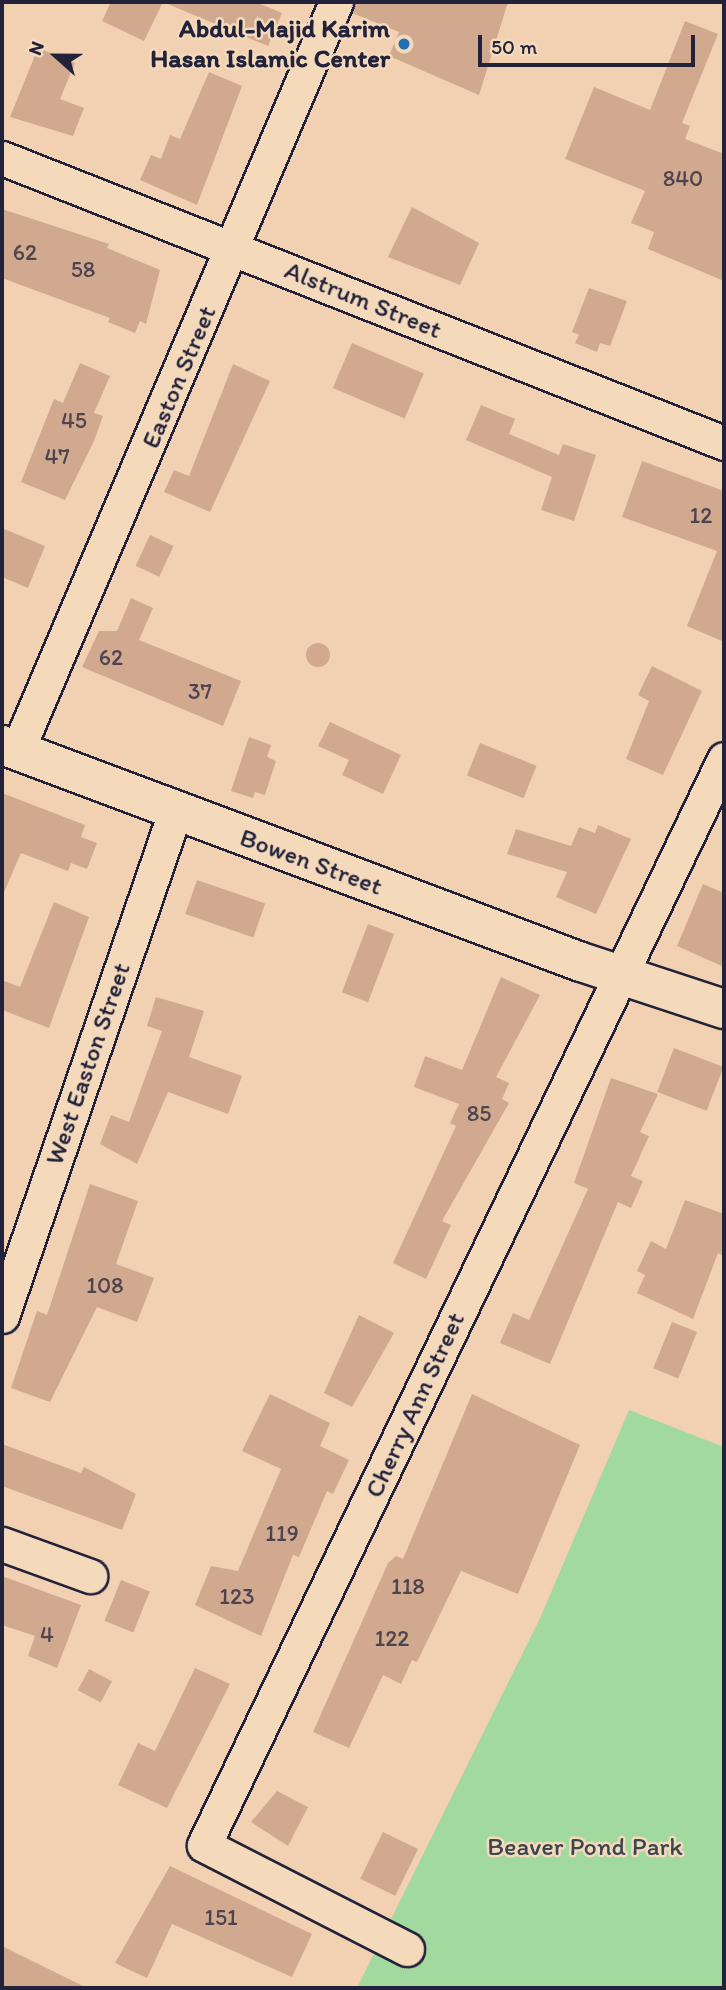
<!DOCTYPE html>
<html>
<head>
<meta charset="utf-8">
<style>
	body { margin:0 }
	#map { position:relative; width:726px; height:1990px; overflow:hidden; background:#f2d1b2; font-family:Itim,sans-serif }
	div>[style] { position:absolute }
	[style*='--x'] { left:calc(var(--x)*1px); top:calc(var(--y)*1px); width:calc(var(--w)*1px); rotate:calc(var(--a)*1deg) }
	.green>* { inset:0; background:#a1d99e }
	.building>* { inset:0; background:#d1a98f; transform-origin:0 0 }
	.round { border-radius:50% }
	.roads { filter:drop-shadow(2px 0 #22223b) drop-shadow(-2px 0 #22223b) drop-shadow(0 2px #22223b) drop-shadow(0 -2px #22223b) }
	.minor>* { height:33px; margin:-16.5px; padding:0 16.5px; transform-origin:16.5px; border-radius:16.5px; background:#f4d9bb }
	.major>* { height:38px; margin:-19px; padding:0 19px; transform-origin:19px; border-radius:19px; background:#f4d9bb }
	.dots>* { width:19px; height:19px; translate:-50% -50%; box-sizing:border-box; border:4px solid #f4d9bb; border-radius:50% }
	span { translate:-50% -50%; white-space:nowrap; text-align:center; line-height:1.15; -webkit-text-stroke:5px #f4d9bb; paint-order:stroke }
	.number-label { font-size:23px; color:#4e4450 }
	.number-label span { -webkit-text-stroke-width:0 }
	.poi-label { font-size:26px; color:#22223b; font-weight:700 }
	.right { translate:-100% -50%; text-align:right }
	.street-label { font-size:26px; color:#22223b }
	.park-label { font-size:26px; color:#3b474f }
	.frame { position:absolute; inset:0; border:4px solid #22223b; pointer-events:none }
	.north { position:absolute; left:21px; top:21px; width:70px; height:70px; -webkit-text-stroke:5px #f4d9bb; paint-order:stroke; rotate:291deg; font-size:19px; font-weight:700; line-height:28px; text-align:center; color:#22223b }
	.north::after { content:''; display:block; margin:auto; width:24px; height:32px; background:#22223b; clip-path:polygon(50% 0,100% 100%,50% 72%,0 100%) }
	.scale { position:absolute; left:478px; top:35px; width:217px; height:32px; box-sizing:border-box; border:4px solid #22223b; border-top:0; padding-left:9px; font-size:21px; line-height:24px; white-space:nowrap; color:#22223b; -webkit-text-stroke:5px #f4d9bb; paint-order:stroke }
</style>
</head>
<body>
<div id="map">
	<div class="green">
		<i style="clip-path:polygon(629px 1410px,724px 1447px,724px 1988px,357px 1988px,541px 1616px)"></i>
	</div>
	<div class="building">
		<i style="clip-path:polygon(111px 2px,163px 2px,144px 41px,102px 21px)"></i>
		<i style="clip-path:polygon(163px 2px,256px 2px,282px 13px,268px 46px)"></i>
		<i style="clip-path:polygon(355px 2px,508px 2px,479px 95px,389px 56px,399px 32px,352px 13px)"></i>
		<i style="clip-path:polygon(685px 21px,718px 34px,682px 123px,690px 126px,685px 139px,724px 154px,724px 281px,648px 249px,654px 232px,631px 223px,645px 191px,565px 159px,594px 87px,650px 110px)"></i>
		<i style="clip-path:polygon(38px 48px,75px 63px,60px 99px,84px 108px,73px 136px,10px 117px)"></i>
		<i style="clip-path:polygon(209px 72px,242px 86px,197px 205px,140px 180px,151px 155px,161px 159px,170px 135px,180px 139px)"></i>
		<i style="clip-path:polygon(412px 207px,479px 243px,460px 285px,388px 257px)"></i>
		<i style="clip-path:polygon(2px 209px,109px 244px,107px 248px,160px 270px,146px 324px,140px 321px,135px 333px,108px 322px,110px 318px,2px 278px)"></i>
		<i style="clip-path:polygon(589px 288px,627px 301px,610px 346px,600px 343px,597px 352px,575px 343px,579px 335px,572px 332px)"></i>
		<i style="left:352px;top:343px;width:78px;height:49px;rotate:23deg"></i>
		<i style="clip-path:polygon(80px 363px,110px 376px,94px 413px,103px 416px,94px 441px,65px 500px,21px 482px,54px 399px,63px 403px)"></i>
		<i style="clip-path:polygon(233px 364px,270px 381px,210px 512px,164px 492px,174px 470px,189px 476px)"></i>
		<i style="clip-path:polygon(481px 405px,515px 419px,509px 434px,559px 455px,563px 444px,596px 455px,574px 521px,541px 510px,552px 477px,466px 440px)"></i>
		<i style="clip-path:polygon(642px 461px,724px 491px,724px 642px,687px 626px,717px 551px,622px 517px)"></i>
		<i style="clip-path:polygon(2px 528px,45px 546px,28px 588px,2px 577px)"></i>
		<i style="left:150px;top:535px;width:26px;height:34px;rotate:25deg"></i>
		<i style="clip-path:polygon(131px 598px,153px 608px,139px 640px,241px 681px,223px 726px,82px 667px,99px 631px,117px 631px)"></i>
		<i class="round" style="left:306px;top:643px;width:24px;height:24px"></i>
		<i style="clip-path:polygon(652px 666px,702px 691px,663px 775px,626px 759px,649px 701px,638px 695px)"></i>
		<i style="clip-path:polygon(330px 722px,401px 755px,383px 794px,342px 775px,349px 760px,318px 746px)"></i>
		<i style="clip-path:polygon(249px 737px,271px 745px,267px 757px,276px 761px,265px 795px,255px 792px,253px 798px,231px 791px)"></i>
		<i style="left:480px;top:743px;width:61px;height:35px;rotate:22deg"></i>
		<i style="clip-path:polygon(2px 793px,85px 825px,81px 837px,97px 843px,87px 869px,71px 863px,68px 871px,21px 853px,2px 897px)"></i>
		<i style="clip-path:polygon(598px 825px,631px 839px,596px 914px,556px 897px,567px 872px,507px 854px,516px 829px,571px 846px,579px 827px,595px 833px)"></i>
		<i style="left:197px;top:880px;width:72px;height:36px;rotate:19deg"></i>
		<i style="clip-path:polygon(703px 884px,724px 893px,724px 967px,677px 946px)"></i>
		<i style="clip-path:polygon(54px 902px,89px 917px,49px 1028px,2px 1010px,2px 980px,20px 987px)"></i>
		<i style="left:368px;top:924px;width:28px;height:73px;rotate:21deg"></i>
		<i style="clip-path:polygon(501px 977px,540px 995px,496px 1077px,509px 1083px,502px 1099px,509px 1103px,442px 1221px,451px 1225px,426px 1279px,393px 1263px,456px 1126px,450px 1123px,459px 1104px,414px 1087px,425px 1056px,462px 1070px)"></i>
		<i style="clip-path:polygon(156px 997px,204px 1011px,189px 1057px,242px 1076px,228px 1114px,168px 1092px,137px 1164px,100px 1144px,111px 1115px,129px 1122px,162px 1031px,147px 1026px)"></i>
		<i style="left:674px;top:1048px;width:53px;height:47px;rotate:21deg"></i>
		<i style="clip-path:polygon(611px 1078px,658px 1094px,640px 1132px,649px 1136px,631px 1176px,643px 1181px,631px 1208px,618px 1202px,550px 1364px,500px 1343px,513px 1313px,529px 1320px,588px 1189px,574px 1183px)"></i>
		<i style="clip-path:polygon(90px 1184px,138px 1201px,116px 1264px,154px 1278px,137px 1322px,97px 1307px,50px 1402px,11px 1388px,37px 1311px,47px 1315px)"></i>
		<i style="clip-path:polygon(685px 1200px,724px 1214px,724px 1256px,718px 1253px,693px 1319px,637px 1293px,645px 1275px,637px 1271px,651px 1241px,666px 1249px)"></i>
		<i style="clip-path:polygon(359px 1315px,394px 1333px,352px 1407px,324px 1393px)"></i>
		<i style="left:672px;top:1322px;width:27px;height:50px;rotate:22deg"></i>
		<i style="clip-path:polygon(270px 1394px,330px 1423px,320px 1446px,349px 1460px,333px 1494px,327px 1491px,299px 1557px,293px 1555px,261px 1636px,195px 1605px,211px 1566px,238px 1571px,281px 1469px,242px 1451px)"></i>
		<i style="clip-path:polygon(472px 1394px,580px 1445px,518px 1594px,461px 1571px,417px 1662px,412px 1660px,401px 1684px,383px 1675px,349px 1748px,313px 1732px,388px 1563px,396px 1556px,403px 1559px)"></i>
		<i style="clip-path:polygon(2px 1444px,81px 1473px,84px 1467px,136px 1494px,122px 1530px,2px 1486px)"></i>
		<i style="clip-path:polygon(2px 1576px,81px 1605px,57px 1668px,28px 1656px,35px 1636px,2px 1625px)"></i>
		<i style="left:121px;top:1580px;width:31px;height:44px;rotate:22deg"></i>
		<i style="clip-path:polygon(195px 1668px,230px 1684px,167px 1808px,118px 1785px,138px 1743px,155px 1751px)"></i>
		<i style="left:89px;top:1669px;width:26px;height:24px;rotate:28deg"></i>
		<i style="clip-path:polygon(277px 1791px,308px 1807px,288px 1846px,251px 1822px)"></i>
		<i style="left:383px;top:1832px;width:39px;height:52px;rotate:26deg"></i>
		<i style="clip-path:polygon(170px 1866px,312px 1934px,292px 1977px,172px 1924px,147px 1978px,115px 1963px)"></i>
		<i style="clip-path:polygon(2px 1946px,87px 1988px,2px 1988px)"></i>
	</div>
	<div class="roads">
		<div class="minor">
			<i style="--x:2;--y:158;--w:776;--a:21.54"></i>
			<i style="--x:17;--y:751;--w:814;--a:-66.93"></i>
			<i style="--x:2;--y:1316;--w:533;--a:-71.06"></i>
			<i style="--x:2;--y:1544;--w:94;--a:20"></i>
			<i style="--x:407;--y:1949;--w:228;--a:-152.9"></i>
			<i style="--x:204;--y:1845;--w:1204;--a:-64.41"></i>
		</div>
		<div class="major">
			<i style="--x:2;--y:745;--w:618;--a:20.55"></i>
			<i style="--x:581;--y:962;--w:151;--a:18.2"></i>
		</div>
	</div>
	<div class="dots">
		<i style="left:404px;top:44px;background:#1f6fb2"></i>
	</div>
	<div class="number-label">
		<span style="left:683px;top:178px">840</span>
		<span style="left:25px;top:252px">62</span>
		<span style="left:83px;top:269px">58</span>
		<span style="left:74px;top:420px">45</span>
		<span style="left:57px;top:456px">47</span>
		<span style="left:701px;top:515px">12</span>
		<span style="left:111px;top:657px">62</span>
		<span style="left:200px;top:691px">37</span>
		<span style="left:479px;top:1113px">85</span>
		<span style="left:105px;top:1285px">108</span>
		<span style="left:282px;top:1533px">119</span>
		<span style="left:408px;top:1586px">118</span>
		<span style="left:237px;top:1596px">123</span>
		<span style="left:47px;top:1634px">4</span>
		<span style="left:392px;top:1638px">122</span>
		<span style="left:221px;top:1917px">151</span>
	</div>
	<div class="poi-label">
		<span class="right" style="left:390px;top:44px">Abdul-Majid Karim<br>Hasan Islamic Center</span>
	</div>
	<div class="street-label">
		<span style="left:363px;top:300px;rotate:22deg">Alstrum Street</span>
		<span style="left:179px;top:377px;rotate:-67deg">Easton Street</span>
		<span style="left:311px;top:862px;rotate:20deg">Bowen Street</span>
		<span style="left:88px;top:1064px;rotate:-71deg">West Easton Street</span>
		<span style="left:415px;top:1405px;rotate:-65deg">Cherry Ann Street</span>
	</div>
	<div class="park-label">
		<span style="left:585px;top:1847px">Beaver Pond Park</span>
	</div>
	<div class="frame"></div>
	<div class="north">N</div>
	<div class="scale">50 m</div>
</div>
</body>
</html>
